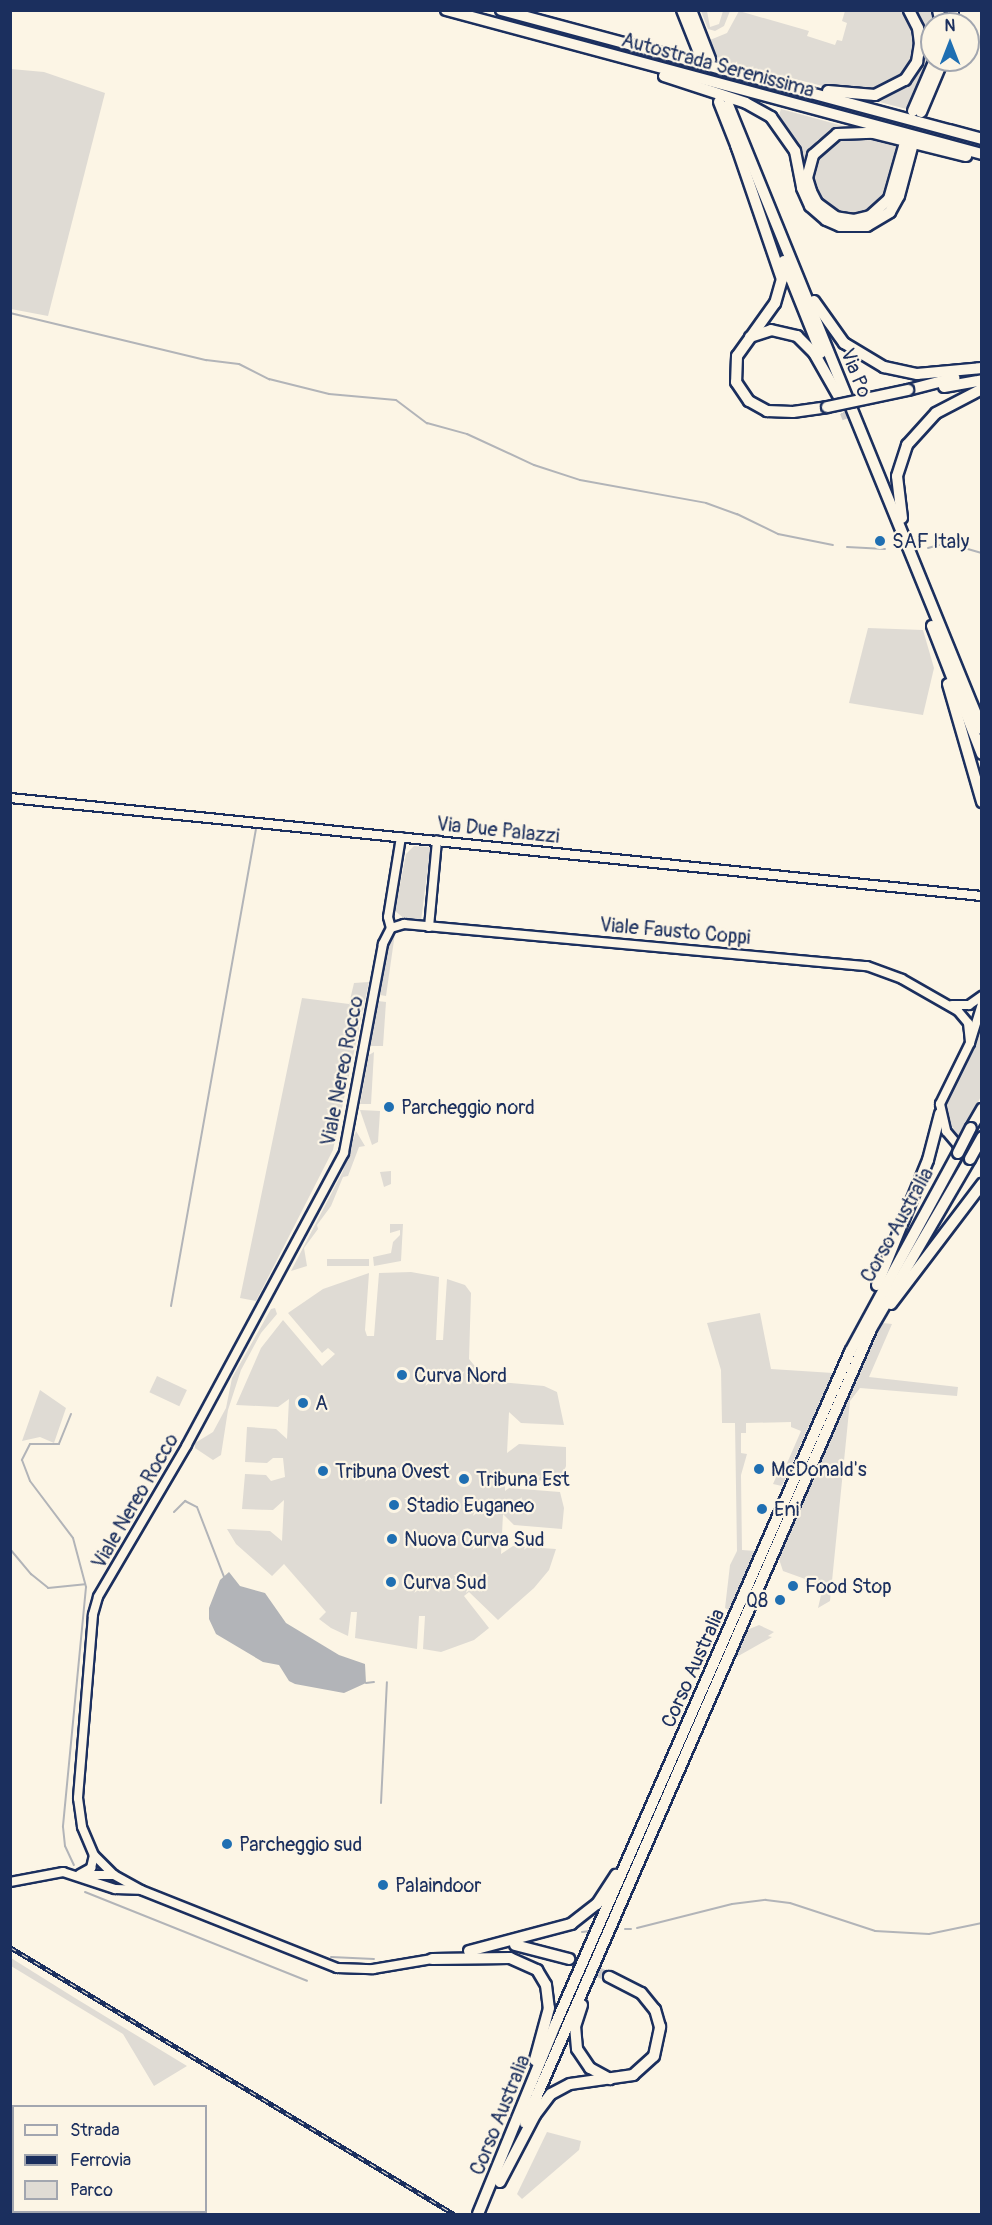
<!DOCTYPE html>
<html>
<head>
<meta charset="utf-8">
<style>
	body { margin:0 }
	#map { position:relative; width:992px; height:2225px; overflow:hidden; background:#fcf5e5; font-family:Pangolin,sans-serif }
	div>[style] { position:absolute }
	[style*='--x'] { left:calc(var(--x)*1px); top:calc(var(--y)*1px); width:calc(var(--w)*1px); rotate:calc(var(--a)*1deg) }
	.green>* { inset:0; background:#dfdbd4; transform-origin:0 0 }
	.water>* { inset:0; background:#b2b4b8 }
	.stream>* { height:2px; margin:-1px; padding:0 1px; transform-origin:1px; border-radius:1px; background:#b2b4b8 }
	.highway-tunnel>* { height:10px; margin-top:-5px; transform-origin:0; background:repeating-linear-gradient(90deg,#cfcdca 0 10px,transparent 0 15px) }
	.roads { filter:drop-shadow(2px 0 #1b2f5e) drop-shadow(-2px 0 #1b2f5e) drop-shadow(0 2px #1b2f5e) drop-shadow(0 -2px #1b2f5e) }
	.secondary>* { height:8px; margin:-4px; padding:0 4px; transform-origin:4px; border-radius:4px; background:#fcf5e5 }
	.highway>* { height:10px; margin:-5px; padding:0 5px; transform-origin:5px; border-radius:5px; background:#fcf5e5 }
	.rail>* { height:4.5px; margin-top:-2.25px; transform-origin:0; background:repeating-linear-gradient(90deg,#fcf5e5 0 7px,#1b2f5e 0 14px); box-sizing:border-box; border-block:2px solid #1b2f5e }
	.bridges { filter:drop-shadow(2px 0 #1b2f5e) drop-shadow(-2px 0 #1b2f5e) drop-shadow(0 2px #1b2f5e) drop-shadow(0 -2px #1b2f5e) }
	.highway-bridge>* { height:10px; margin:-5px; padding:0 5px; transform-origin:5px; border-radius:5px; background:#fcf5e5 }
	.dots>* { width:16px; height:16px; translate:-50% -50%; box-sizing:border-box; border:3px solid #fcf5e5; border-radius:50% }
	span { translate:-50% -50%; white-space:nowrap; text-align:center; line-height:1.15; -webkit-text-stroke:4.5px #fcf5e5; paint-order:stroke }
	.street-label { font-size:20px; color:#1b2f5e }
	.poi-label { font-size:20px; color:#1b2f5e }
	.left { translate:0 -50%; text-align:left }
	.right { translate:-100% -50%; text-align:right }
	.frame { position:absolute; inset:0; border:12px solid #1b2f5e; pointer-events:none }
	.legend { position:absolute; left:12px; top:2105px; width:195px; height:108px; box-sizing:border-box; background:#fcf5e5; border:2px solid #a2a6af; margin:0; padding:8px 10px; list-style:none; font-size:18px; color:#1b2f5e }
	.legend li { display:flex; align-items:center; gap:12px; height:30px }
	.legend b { width:30px; border:2px solid #a2a6af }
	.north { position:absolute; left:920px; top:12px; width:60px; height:60px; box-sizing:border-box; background:#fcf5e5; border:2px solid #a2a6af; border-radius:50%; rotate:0deg; font-size:16px; font-weight:700; line-height:24px; text-align:center; color:#1b2f5e }
	.north::after { content:''; display:block; margin:auto; width:21px; height:27px; background:#1f6fb2; clip-path:polygon(50% 0,100% 100%,50% 72%,0 100%) }
</style>
</head>
<body>
<div id="map">
	<div class="green">
		<i style="clip-path:polygon(904px 10px,915px 35px,915px 57px,904px 75px,877px 91px,839px 90px,714px 59px,710px 40px,727px 33px,739px 11px,809px 31px,807px 36px,835px 45px,837px 40px,842px 41px,847px 23px,842px 21px,845px 11px)"></i>
		<i style="clip-path:polygon(701px 11px,707px 11px,710px 27px,719px 24px,723px 11px,730px 11px,724px 26px,715px 31px,708px 29px)"></i>
		<i style="clip-path:polygon(914px 11px,935px 11px,937px 24px,932px 24px,932px 55px,910px 110px,872px 100px,904px 86px,918px 68px)"></i>
		<i style="clip-path:polygon(11px 69px,44px 72px,105px 93px,48px 316px,11px 309px)"></i>
		<i style="clip-path:polygon(781px 109px,847px 127px,817px 140px,803px 170px,799px 150px,778px 118px)"></i>
		<i style="clip-path:polygon(866px 136px,902px 144px,887px 196px,876px 208px,859px 216px,834px 211px,821px 201px,812px 182px,813px 162px,838px 137px)"></i>
		<i style="clip-path:polygon(868px 628px,923px 630px,934px 668px,923px 715px,849px 703px)"></i>
		<i style="clip-path:polygon(414px 846px,430px 847px,430px 851px,421px 921px,405px 919px,395px 911px,406px 854px)"></i>
		<i style="clip-path:polygon(395px 933px,386px 996px,380px 995px,389px 942px)"></i>
		<i style="clip-path:polygon(369px 982px,333px 1150px,256px 1301px,240px 1298px,302px 998px,349px 1004px,354px 983px)"></i>
		<i style="clip-path:polygon(378px 1001px,386px 1002px,383px 1046px,370px 1046px)"></i>
		<i style="clip-path:polygon(981px 1024px,981px 1096px,961px 1139px,947px 1120px,947px 1098px)"></i>
		<i style="clip-path:polygon(374px 1052px,371px 1104px,360px 1104px,369px 1055px)"></i>
		<i style="clip-path:polygon(360px 1110px,380px 1111px,378px 1142px,372px 1145px)"></i>
		<i style="clip-path:polygon(356px 1131px,365px 1146px,359px 1147px,348px 1176px,343px 1177px,331px 1206px,317px 1225px,318px 1229px,304px 1248px,307px 1266px,291px 1271px,343px 1171px)"></i>
		<i style="clip-path:polygon(391px 1171px,391px 1184px,384px 1187px,380px 1172px)"></i>
		<i style="clip-path:polygon(390px 1224px,403px 1224px,401px 1261px,374px 1266px,373px 1257px,391px 1253px,393px 1242px,400px 1235px,400px 1230px,390px 1233px)"></i>
		<i style="left:369px;top:1259px;width:7px;height:42px;rotate:90deg"></i>
		<i style="clip-path:polygon(411px 1272px,439px 1277px,436px 1340px,443px 1340px,447px 1279px,465px 1285px,471px 1293px,469px 1359px,487px 1381px,544px 1386px,557px 1392px,564px 1425px,521px 1423px,509px 1412px,507px 1453px,519px 1444px,566px 1447px,566px 1466px,560px 1483px,505px 1476px,505px 1491px,509px 1488px,560px 1492px,564px 1508px,562px 1529px,514px 1525px,503px 1514px,501px 1554px,513px 1546px,556px 1549px,549px 1570px,534px 1588px,498px 1620px,469px 1592px,464px 1596px,489px 1628px,474px 1640px,441px 1652px,423px 1649px,425px 1616px,419px 1616px,417px 1649px,355px 1638px,357px 1612px,351px 1612px,348px 1636px,331px 1628px,319px 1619px,326px 1612px,284px 1564px,272px 1576px,236px 1544px,227px 1529px,270px 1531px,282px 1541px,284px 1500px,273px 1510px,242px 1509px,245px 1474px,266px 1475px,271px 1481px,285px 1477px,283px 1458px,273px 1458px,267px 1463px,245px 1462px,247px 1427px,276px 1429px,287px 1439px,289px 1399px,278px 1407px,236px 1405px,261px 1348px,283px 1320px,322px 1366px,335px 1354px,328px 1348px,322px 1353px,288px 1313px,323px 1289px,369px 1273px,365px 1330px,367px 1336px,374px 1336px,379px 1273px)"></i>
		<i style="clip-path:polygon(275px 1308px,277px 1314px,261px 1333px,241px 1370px,228px 1410px,221px 1455px,213px 1460px,195px 1448px,195px 1443px,213px 1432px,226px 1408px,232px 1378px,271px 1309px)"></i>
		<i style="clip-path:polygon(760px 1313px,771px 1369px,833px 1373px,782px 1486px,773px 1484px,777px 1475px,781px 1477px,801px 1431px,791px 1427px,791px 1422px,746px 1423px,746px 1433px,741px 1433px,741px 1453px,747px 1454px,741px 1475px,742px 1550px,756px 1551px,731px 1611px,725px 1608px,730px 1565px,737px 1551px,735px 1423px,722px 1423px,721px 1370px,707px 1323px)"></i>
		<i style="clip-path:polygon(883px 1323px,892px 1324px,869px 1377px,958px 1387px,957px 1396px,860px 1388px,850px 1401px,830px 1601px,818px 1608px,822px 1591px,818px 1589px,819px 1584px,783px 1571px,779px 1559px,839px 1410px)"></i>
		<i style="left:157px;top:1376px;width:33px;height:18px;rotate:25deg"></i>
		<i style="clip-path:polygon(40px 1390px,66px 1408px,54px 1443px,40px 1437px,22px 1441px)"></i>
		<i style="clip-path:polygon(759px 1625px,774px 1632px,768px 1636px,772px 1637px,733px 1659px,747px 1630px)"></i>
		<i style="clip-path:polygon(11px 1958px,75px 1998px,187px 2066px,154px 2086px,123px 2034px,11px 1966px)"></i>
		<i style="clip-path:polygon(547px 2132px,581px 2141px,579px 2150px,522px 2199px,517px 2194px)"></i>
	</div>
	<div class="water">
		<i style="clip-path:polygon(229px 1572px,240px 1586px,265px 1593px,286px 1623px,339px 1655px,365px 1664px,366px 1683px,344px 1693px,295px 1684px,289px 1681px,279px 1665px,263px 1662px,216px 1634px,209px 1619px,209px 1608px,220px 1580px)"></i>
	</div>
	<div class="stream">
		<i style="--x:10;--y:313;--w:202;--a:13.5"></i>
		<i style="--x:206;--y:360;--w:33;--a:7"></i>
		<i style="--x:239;--y:364;--w:34;--a:27"></i>
		<i style="--x:269;--y:379;--w:62;--a:14"></i>
		<i style="--x:329;--y:394;--w:67;--a:5.1"></i>
		<i style="--x:396;--y:400;--w:39;--a:37"></i>
		<i style="--x:427;--y:423;--w:41;--a:15.4"></i>
		<i style="--x:467;--y:434;--w:74;--a:24.8"></i>
		<i style="--x:534;--y:465;--w:48;--a:18.1"></i>
		<i style="--x:580;--y:480;--w:128;--a:10.3"></i>
		<i style="--x:706;--y:503;--w:33;--a:20"></i>
		<i style="--x:737;--y:514;--w:46;--a:26"></i>
		<i style="--x:778;--y:534;--w:56;--a:11.3"></i>
		<i style="--x:847;--y:547;--w:38;--a:3"></i>
		<i style="--x:928;--y:548;--w:20;--a:-15"></i>
		<i style="--x:947;--y:543;--w:36;--a:16"></i>
		<i style="--x:171;--y:1306;--w:484;--a:-79.9"></i>
		<i style="--x:71;--y:1414;--w:32;--a:112"></i>
		<i style="--x:59;--y:1444;--w:29;--a:180"></i>
		<i style="--x:30;--y:1444;--w:18;--a:117"></i>
		<i style="--x:22;--y:1460;--w:22;--a:69"></i>
		<i style="--x:30;--y:1481;--w:71;--a:53"></i>
		<i style="--x:73;--y:1538;--w:51;--a:75.1"></i>
		<i style="--x:86;--y:1587;--w:241;--a:95.5"></i>
		<i style="--x:63;--y:1827;--w:19;--a:84"></i>
		<i style="--x:65;--y:1846;--w:21;--a:65"></i>
		<i style="--x:174;--y:1512;--w:16;--a:-45"></i>
		<i style="--x:185;--y:1501;--w:13;--a:27"></i>
		<i style="--x:197;--y:1507;--w:75;--a:68.9"></i>
		<i style="--x:10;--y:1549;--w:33;--a:50"></i>
		<i style="--x:31;--y:1574;--w:22;--a:39"></i>
		<i style="--x:48;--y:1588;--w:37;--a:-6"></i>
		<i style="--x:366;--y:1683;--w:8;--a:-7"></i>
		<i style="--x:381;--y:1803;--w:121;--a:-87.2"></i>
		<i style="--x:85;--y:1892;--w:239;--a:21.8"></i>
		<i style="--x:637;--y:1928;--w:98;--a:-14.2"></i>
		<i style="--x:732;--y:1904;--w:34;--a:-7"></i>
		<i style="--x:766;--y:1900;--w:24;--a:7"></i>
		<i style="--x:790;--y:1903;--w:89;--a:18.2"></i>
		<i style="--x:875;--y:1931;--w:54;--a:3.2"></i>
		<i style="--x:929;--y:1934;--w:54;--a:-11.7"></i>
		<i style="--x:625;--y:1929;--w:6;--a:0"></i>
		<i style="--x:582;--y:1932;--w:8;--a:-7"></i>
		<i style="--x:331;--y:1957;--w:43;--a:2.7"></i>
	</div>
	<div class="highway-tunnel">
		<i style="--x:839;--y:398;--w:22;--a:68"></i>
		<i style="--x:569;--y:1959;--w:44;--a:24.2"></i>
	</div>
	<div class="roads">
		<div class="secondary">
			<i style="--x:10;--y:798;--w:977;--a:5.76"></i>
			<i style="--x:401;--y:837;--w:81;--a:99.2"></i>
			<i style="--x:388;--y:917;--w:11;--a:75"></i>
			<i style="--x:391;--y:928;--w:18;--a:117"></i>
			<i style="--x:383;--y:944;--w:213;--a:100.6"></i>
			<i style="--x:344;--y:1153;--w:332;--a:118.3"></i>
			<i style="--x:187;--y:1445;--w:176;--a:120.4"></i>
			<i style="--x:98;--y:1597;--w:19;--a:106"></i>
			<i style="--x:93;--y:1615;--w:184;--a:94.7"></i>
			<i style="--x:78;--y:1798;--w:29;--a:82"></i>
			<i style="--x:82;--y:1827;--w:30;--a:67"></i>
			<i style="--x:94;--y:1855;--w:28;--a:45"></i>
			<i style="--x:114;--y:1875;--w:31;--a:29"></i>
			<i style="--x:141;--y:1890;--w:211;--a:21.7"></i>
			<i style="--x:337;--y:1968;--w:36;--a:2"></i>
			<i style="--x:373;--y:1969;--w:60;--a:-9.6"></i>
			<i style="--x:429;--y:927;--w:87;--a:-84.7"></i>
			<i style="--x:391;--y:928;--w:14;--a:-17"></i>
			<i style="--x:404;--y:924;--w:465;--a:5.2"></i>
			<i style="--x:867;--y:966;--w:37;--a:20"></i>
			<i style="--x:902;--y:979;--w:64;--a:29.7"></i>
			<i style="--x:958;--y:1011;--w:16;--a:50"></i>
			<i style="--x:968;--y:1023;--w:20;--a:84"></i>
			<i style="--x:982;--y:1004;--w:41;--a:107.1"></i>
			<i style="--x:970;--y:1043;--w:68;--a:116.2"></i>
			<i style="--x:940;--y:1104;--w:28;--a:77"></i>
			<i style="--x:946;--y:1131;--w:17;--a:50"></i>
			<i style="--x:957;--y:1144;--w:26;--a:16"></i>
			<i style="--x:952;--y:1005;--w:17;--a:0"></i>
			<i style="--x:969;--y:1005;--w:16;--a:-35"></i>
			<i style="--x:80;--y:1874;--w:13;--a:-29"></i>
			<i style="--x:91;--y:1868;--w:13;--a:-77"></i>
			<i style="--x:85;--y:1875;--w:29;--a:0"></i>
			<i style="--x:10;--y:1882;--w:54;--a:-10.7"></i>
			<i style="--x:63;--y:1872;--w:55;--a:18.1"></i>
			<i style="--x:115;--y:1889;--w:23;--a:2"></i>
		</div>
		<div class="highway">
			<i style="--x:446;--y:10;--w:555;--a:15.04"></i>
			<i style="--x:501;--y:10;--w:498;--a:15"></i>
			<i style="--x:682;--y:10;--w:48;--a:68.2"></i>
			<i style="--x:691;--y:10;--w:53;--a:68.8"></i>
			<i style="--x:938;--y:10;--w:14;--a:78"></i>
			<i style="--x:953;--y:24;--w:14;--a:-90"></i>
			<i style="--x:664;--y:76;--w:86;--a:18.2"></i>
			<i style="--x:746;--y:103;--w:29;--a:29"></i>
			<i style="--x:771;--y:117;--w:42;--a:54.8"></i>
			<i style="--x:795;--y:151;--w:38;--a:79"></i>
			<i style="--x:802;--y:188;--w:20;--a:66"></i>
			<i style="--x:810;--y:206;--w:21;--a:41"></i>
			<i style="--x:826;--y:220;--w:15;--a:23"></i>
			<i style="--x:840;--y:226;--w:27;--a:0"></i>
			<i style="--x:867;--y:226;--w:27;--a:-31"></i>
			<i style="--x:890;--y:212;--w:18;--a:-61"></i>
			<i style="--x:899;--y:196;--w:51;--a:-75.1"></i>
			<i style="--x:828;--y:91;--w:47;--a:4.9"></i>
			<i style="--x:875;--y:95;--w:34;--a:-27"></i>
			<i style="--x:905;--y:80;--w:22;--a:-56"></i>
			<i style="--x:917;--y:62;--w:18;--a:-81"></i>
			<i style="--x:920;--y:44;--w:16;--a:-97"></i>
			<i style="--x:918;--y:28;--w:20;--a:-117"></i>
			<i style="--x:719;--y:102;--w:52;--a:68.4"></i>
			<i style="--x:728;--y:105;--w:674;--a:67.85"></i>
			<i style="--x:913;--y:111;--w:56;--a:-66.7"></i>
			<i style="--x:921;--y:112;--w:56;--a:-67.1"></i>
			<i style="--x:736;--y:145;--w:142;--a:71.1"></i>
			<i style="--x:782;--y:279;--w:25;--a:106"></i>
			<i style="--x:775;--y:303;--w:65;--a:125.6"></i>
			<i style="--x:737;--y:356;--w:26;--a:92"></i>
			<i style="--x:736;--y:382;--w:23;--a:56"></i>
			<i style="--x:749;--y:401;--w:21;--a:29"></i>
			<i style="--x:767;--y:411;--w:26;--a:2"></i>
			<i style="--x:793;--y:412;--w:34;--a:-8"></i>
			<i style="--x:904;--y:146;--w:55;--a:105.8"></i>
			<i style="--x:889;--y:199;--w:25;--a:138"></i>
			<i style="--x:870;--y:216;--w:16;--a:166"></i>
			<i style="--x:854;--y:220;--w:18;--a:-171"></i>
			<i style="--x:836;--y:217;--w:24;--a:-144"></i>
			<i style="--x:817;--y:203;--w:13;--a:-117"></i>
			<i style="--x:811;--y:191;--w:14;--a:-107"></i>
			<i style="--x:807;--y:178;--w:24;--a:-75"></i>
			<i style="--x:813;--y:155;--w:32;--a:-41"></i>
			<i style="--x:837;--y:134;--w:36;--a:-2"></i>
			<i style="--x:873;--y:133;--w:96;--a:13.9"></i>
			<i style="--x:784;--y:261;--w:99;--a:68.1"></i>
			<i style="--x:814;--y:301;--w:52;--a:54.5"></i>
			<i style="--x:844;--y:343;--w:47;--a:31"></i>
			<i style="--x:884;--y:367;--w:34;--a:12"></i>
			<i style="--x:917;--y:374;--w:65;--a:-5.3"></i>
			<i style="--x:750;--y:337;--w:22;--a:-18"></i>
			<i style="--x:771;--y:330;--w:27;--a:13"></i>
			<i style="--x:797;--y:336;--w:24;--a:45"></i>
			<i style="--x:814;--y:353;--w:51;--a:60.4"></i>
			<i style="--x:944;--y:387;--w:39;--a:-10"></i>
			<i style="--x:908;--y:390;--w:48;--a:-14.6"></i>
			<i style="--x:902;--y:518;--w:42;--a:-96.8"></i>
			<i style="--x:897;--y:476;--w:33;--a:-72"></i>
			<i style="--x:907;--y:445;--w:43;--a:-47.8"></i>
			<i style="--x:936;--y:413;--w:52;--a:-27.6"></i>
			<i style="--x:932;--y:626;--w:137;--a:68.7"></i>
			<i style="--x:948;--y:684;--w:123;--a:73.9"></i>
			<i style="--x:971;--y:1128;--w:22;--a:-60"></i>
			<i style="--x:877;--y:1285;--w:135;--a:-67.8"></i>
			<i style="--x:928;--y:1160;--w:48;--a:-75.4"></i>
			<i style="--x:891;--y:1304;--w:151;--a:-52.8"></i>
			<i style="--x:515;--y:1945;--w:56;--a:14.5"></i>
			<i style="--x:469;--y:1951;--w:106;--a:-14.8"></i>
			<i style="--x:571;--y:1924;--w:33;--a:-38"></i>
			<i style="--x:597;--y:1904;--w:35;--a:-57"></i>
			<i style="--x:432;--y:1959;--w:78;--a:-0.7"></i>
			<i style="--x:510;--y:1958;--w:30;--a:24"></i>
			<i style="--x:537;--y:1970;--w:17;--a:59"></i>
			<i style="--x:546;--y:1985;--w:23;--a:83"></i>
			<i style="--x:549;--y:2008;--w:54;--a:105.1"></i>
			<i style="--x:582;--y:2005;--w:22;--a:108"></i>
			<i style="--x:575;--y:2026;--w:23;--a:85"></i>
			<i style="--x:577;--y:2049;--w:23;--a:56"></i>
			<i style="--x:590;--y:2068;--w:23;--a:29"></i>
			<i style="--x:525;--y:2123;--w:866;--a:-66.45"></i>
			<i style="--x:871;--y:1329;--w:197;--a:-59.8"></i>
			<i style="--x:500;--y:2182;--w:76;--a:-62.4"></i>
			<i style="--x:535;--y:2115;--w:26;--a:-53"></i>
			<i style="--x:551;--y:2094;--w:21;--a:-28"></i>
			<i style="--x:570;--y:2084;--w:64;--a:-8.1"></i>
			<i style="--x:633;--y:2075;--w:28;--a:-42"></i>
			<i style="--x:654;--y:2056;--w:30;--a:-78"></i>
			<i style="--x:660;--y:2027;--w:18;--a:-106"></i>
			<i style="--x:655;--y:2010;--w:22;--a:-129"></i>
			<i style="--x:641;--y:1993;--w:36;--a:-153"></i>
			<i style="--x:478;--y:2214;--w:206;--a:-67.8"></i>
			<i style="--x:556;--y:2023;--w:733;--a:-66.34"></i>
			<i style="--x:850;--y:1352;--w:226;--a:-61.5"></i>
		</div>
	</div>
	<div class="rail">
		<i style="--x:10;--y:1947;--w:518;--a:31.02"></i>
	</div>
	<div class="bridges">
		<div class="highway-bridge">
			<i style="--x:827;--y:407;--w:83;--a:-11.9"></i>
			<i style="--x:958;--y:1153;--w:28;--a:-63"></i>
			<i style="--x:970;--y:1159;--w:25;--a:-61"></i>
		</div>
	</div>
	<div class="dots">
		<i style="left:880px;top:541px;background:#1f6fb2"></i>
		<i style="left:389px;top:1107px;background:#1f6fb2"></i>
		<i style="left:402px;top:1375px;background:#1f6fb2"></i>
		<i style="left:303px;top:1403px;background:#1f6fb2"></i>
		<i style="left:759px;top:1469px;background:#1f6fb2"></i>
		<i style="left:323px;top:1471px;background:#1f6fb2"></i>
		<i style="left:464px;top:1479px;background:#1f6fb2"></i>
		<i style="left:394px;top:1505px;background:#1f6fb2"></i>
		<i style="left:762px;top:1509px;background:#1f6fb2"></i>
		<i style="left:392px;top:1539px;background:#1f6fb2"></i>
		<i style="left:391px;top:1582px;background:#1f6fb2"></i>
		<i style="left:793px;top:1586px;background:#1f6fb2"></i>
		<i style="left:780px;top:1600px;background:#1f6fb2"></i>
		<i style="left:227px;top:1844px;background:#1f6fb2"></i>
		<i style="left:383px;top:1885px;background:#1f6fb2"></i>
	</div>
	<div class="street-label">
		<span style="left:718px;top:65px;rotate:15deg">Autostrada Serenissima</span>
		<span style="left:856px;top:373px;rotate:68deg">Via Po</span>
		<span style="left:498px;top:830px;rotate:6deg">Via Due Palazzi</span>
		<span style="left:675px;top:931px;rotate:5deg">Viale Fausto Coppi</span>
		<span style="left:342px;top:1071px;rotate:-79deg">Viale Nereo Rocco</span>
		<span style="left:897px;top:1225px;rotate:-61deg">Corso Australia</span>
		<span style="left:135px;top:1501px;rotate:-60deg">Viale Nereo Rocco</span>
		<span style="left:693px;top:1668px;rotate:-66deg">Corso Australia</span>
		<span style="left:500px;top:2115px;rotate:-68deg">Corso Australia</span>
	</div>
	<div class="poi-label">
		<span class="left" style="left:892px;top:541px">SAF Italy</span>
		<span class="left" style="left:401px;top:1107px">Parcheggio nord</span>
		<span class="left" style="left:414px;top:1375px">Curva Nord</span>
		<span class="left" style="left:315px;top:1403px">A</span>
		<span class="left" style="left:771px;top:1469px">McDonald's</span>
		<span class="left" style="left:335px;top:1471px">Tribuna Ovest</span>
		<span class="left" style="left:476px;top:1479px">Tribuna Est</span>
		<span class="left" style="left:406px;top:1505px">Stadio Euganeo</span>
		<span class="left" style="left:774px;top:1509px">Eni</span>
		<span class="left" style="left:404px;top:1539px">Nuova Curva Sud</span>
		<span class="left" style="left:403px;top:1582px">Curva Sud</span>
		<span class="left" style="left:805px;top:1586px">Food Stop</span>
		<span class="right" style="left:768px;top:1600px">Q8</span>
		<span class="left" style="left:239px;top:1844px">Parcheggio sud</span>
		<span class="left" style="left:395px;top:1885px">Palaindoor</span>
	</div>
	<div class="frame"></div>
	<ul class="legend">
	<li><b style="height:8px;background:#fcf5e5"></b>Strada</li>
	<li><b style="height:8px;background:#1b2f5e"></b>Ferrovia</li>
	<li><b style="height:16px;background:#dfdbd4"></b>Parco</li>
	</ul>
	<div class="north">N</div>
</div>
</body>
</html>
